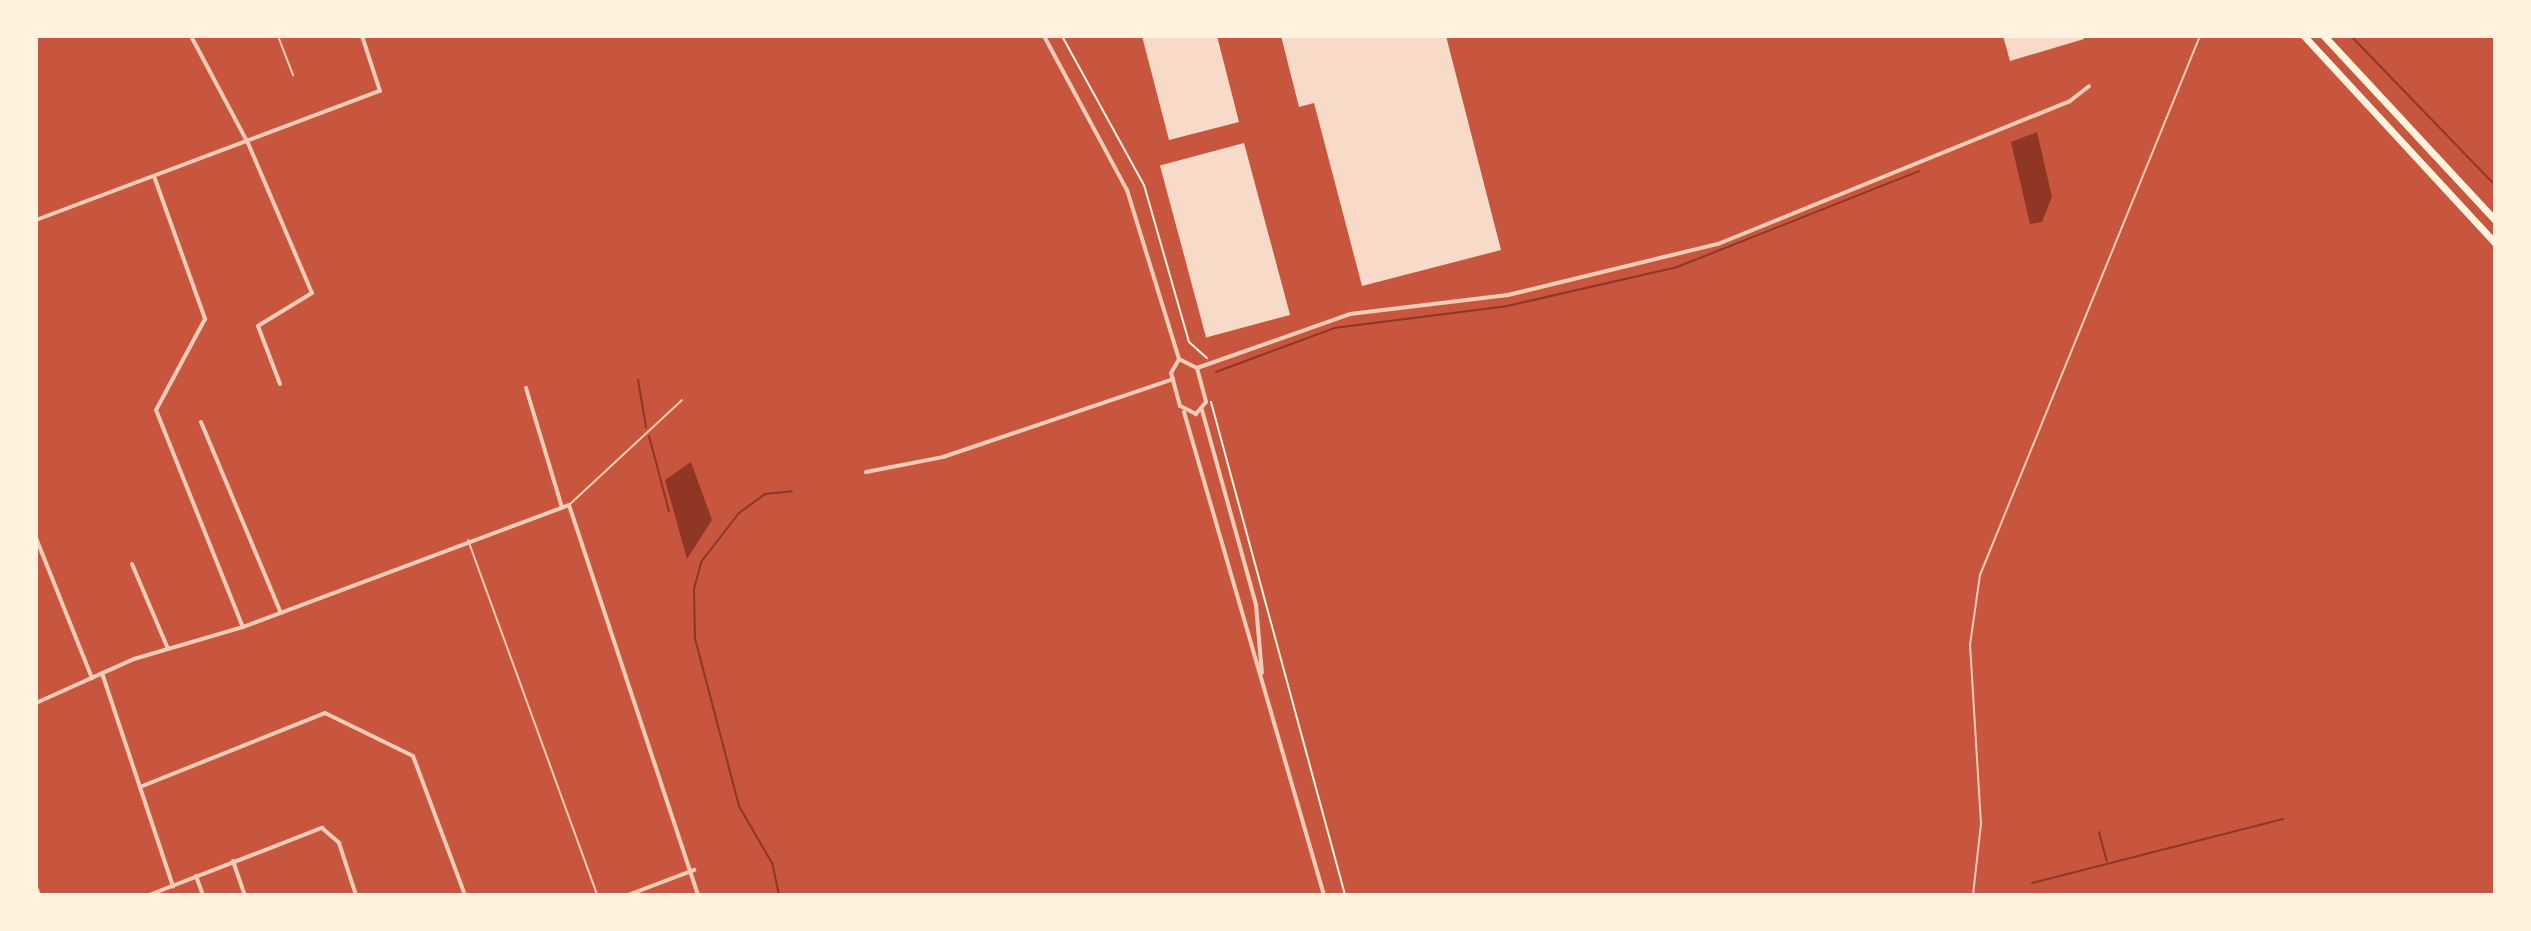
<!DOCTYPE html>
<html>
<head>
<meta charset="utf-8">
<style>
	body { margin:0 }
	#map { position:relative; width:2531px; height:931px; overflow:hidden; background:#c8553d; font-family:Inter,sans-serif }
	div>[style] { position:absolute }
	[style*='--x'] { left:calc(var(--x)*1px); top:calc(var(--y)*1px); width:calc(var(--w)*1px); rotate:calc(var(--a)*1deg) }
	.water>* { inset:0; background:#8f3625 }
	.stream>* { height:2px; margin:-1px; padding:0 1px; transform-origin:1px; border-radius:1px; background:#8f3625 }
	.building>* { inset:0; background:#f7dbc8; transform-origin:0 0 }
	.path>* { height:2px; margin:-1px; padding:0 1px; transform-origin:1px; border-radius:1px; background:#fff3e0 }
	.service>* { height:2px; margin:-1px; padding:0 1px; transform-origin:1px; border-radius:1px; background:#f1ccb7 }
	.minor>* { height:4px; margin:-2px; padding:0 2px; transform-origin:2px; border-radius:2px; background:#f1ccb7 }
	.motorway>* { height:7px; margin:-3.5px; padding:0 3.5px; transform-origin:3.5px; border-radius:3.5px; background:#fff3e0 }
	span { translate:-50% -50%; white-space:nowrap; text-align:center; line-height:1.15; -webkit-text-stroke:7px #fff3e0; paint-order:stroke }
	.frame { position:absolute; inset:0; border:38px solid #fff3e0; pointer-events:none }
</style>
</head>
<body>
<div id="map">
	<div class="water">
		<i style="clip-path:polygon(2037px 132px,2052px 197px,2042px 222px,2030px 224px,2011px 142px)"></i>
		<i style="clip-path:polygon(691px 462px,712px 520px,687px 559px,665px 480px)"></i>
	</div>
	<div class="stream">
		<i style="--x:2351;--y:36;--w:207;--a:46"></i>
		<i style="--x:1216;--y:372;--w:126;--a:-20.4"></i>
		<i style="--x:1334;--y:328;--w:174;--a:-7.2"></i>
		<i style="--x:1507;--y:306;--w:174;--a:-12.9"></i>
		<i style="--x:1677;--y:267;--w:261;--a:-21.6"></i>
		<i style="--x:638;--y:380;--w:48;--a:80.3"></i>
		<i style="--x:649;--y:436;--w:78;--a:75.1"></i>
		<i style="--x:2099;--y:832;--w:30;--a:75"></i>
		<i style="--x:2032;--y:883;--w:259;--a:-14.3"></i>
		<i style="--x:779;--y:895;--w:33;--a:-102"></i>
		<i style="--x:772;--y:863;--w:66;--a:-120.1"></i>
		<i style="--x:739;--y:806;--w:174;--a:-104.7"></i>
		<i style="--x:695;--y:638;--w:49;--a:-91.2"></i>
		<i style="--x:694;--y:589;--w:28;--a:-75"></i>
		<i style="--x:701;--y:562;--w:62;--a:-52.2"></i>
		<i style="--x:739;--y:513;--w:32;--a:-36"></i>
		<i style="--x:765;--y:494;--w:27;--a:-6"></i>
	</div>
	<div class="building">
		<i style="clip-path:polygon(1142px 36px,1217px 36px,1239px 122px,1169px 140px)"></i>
		<i style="clip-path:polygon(1281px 36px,1446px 36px,1501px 250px,1362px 286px,1314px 103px,1299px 107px)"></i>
		<i style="clip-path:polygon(2003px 36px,2083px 36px,2084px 39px,2010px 61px)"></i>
		<i style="left:1244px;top:143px;width:178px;height:87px;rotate:75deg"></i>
	</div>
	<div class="path">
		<i style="--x:1062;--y:36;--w:170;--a:61.2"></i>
		<i style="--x:1144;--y:185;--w:163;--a:74"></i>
		<i style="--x:1189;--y:342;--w:24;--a:42"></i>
		<i style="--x:1211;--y:402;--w:511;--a:74.79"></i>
	</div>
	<div class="service">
		<i style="--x:278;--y:36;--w:42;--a:69"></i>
		<i style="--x:569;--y:505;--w:154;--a:-42.9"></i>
		<i style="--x:468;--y:540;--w:378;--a:70"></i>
		<i style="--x:1973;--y:895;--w:71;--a:-83.6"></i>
		<i style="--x:1981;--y:824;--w:179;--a:-93.5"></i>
		<i style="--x:1970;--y:645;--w:71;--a:-81.9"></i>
		<i style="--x:1980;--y:575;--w:582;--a:-67.8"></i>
	</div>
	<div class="minor">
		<i style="--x:191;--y:36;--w:121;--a:62"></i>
		<i style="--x:248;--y:143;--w:163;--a:66.9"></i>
		<i style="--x:312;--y:293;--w:63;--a:148.6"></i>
		<i style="--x:258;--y:326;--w:62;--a:69.2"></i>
		<i style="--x:1044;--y:36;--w:175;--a:61.7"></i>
		<i style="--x:1127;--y:190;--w:177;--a:72.9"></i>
		<i style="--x:155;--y:179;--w:149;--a:70.3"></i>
		<i style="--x:205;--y:319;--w:103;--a:118.3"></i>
		<i style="--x:156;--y:410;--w:234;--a:68.2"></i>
		<i style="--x:36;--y:220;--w:367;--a:-20.6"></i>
		<i style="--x:380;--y:91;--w:58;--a:-108.1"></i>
		<i style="--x:36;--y:351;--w:25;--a:90"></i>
		<i style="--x:1179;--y:359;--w:20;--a:27"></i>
		<i style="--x:1197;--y:368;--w:35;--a:75"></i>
		<i style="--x:1206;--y:402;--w:16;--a:130"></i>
		<i style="--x:1196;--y:414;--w:18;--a:-153"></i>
		<i style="--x:1180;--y:406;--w:34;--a:-105"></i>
		<i style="--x:1171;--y:373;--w:16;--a:-60"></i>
		<i style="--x:1197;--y:368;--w:162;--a:-19.4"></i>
		<i style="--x:1350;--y:314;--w:159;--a:-6.9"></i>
		<i style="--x:1508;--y:295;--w:216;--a:-13.7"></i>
		<i style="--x:1718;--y:244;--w:380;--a:-22.1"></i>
		<i style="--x:2070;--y:101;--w:24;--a:-38"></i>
		<i style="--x:526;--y:388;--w:124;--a:73.2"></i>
		<i style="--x:1202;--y:410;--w:202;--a:74.5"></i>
		<i style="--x:1256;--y:605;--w:68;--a:85"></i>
		<i style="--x:1184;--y:412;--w:503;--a:73.84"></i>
		<i style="--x:201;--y:422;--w:207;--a:67.3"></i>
		<i style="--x:866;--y:472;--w:78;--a:-11"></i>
		<i style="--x:943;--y:457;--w:243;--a:-18.7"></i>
		<i style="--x:36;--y:538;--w:151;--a:68.2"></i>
		<i style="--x:132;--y:564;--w:92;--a:67"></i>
		<i style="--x:102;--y:673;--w:225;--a:71.6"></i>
		<i style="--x:36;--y:703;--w:107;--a:-24.2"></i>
		<i style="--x:134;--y:659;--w:114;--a:-16.4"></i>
		<i style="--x:243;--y:627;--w:348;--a:-20.5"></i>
		<i style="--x:569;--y:505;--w:411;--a:71.7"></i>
		<i style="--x:140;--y:787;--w:199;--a:-21.8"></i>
		<i style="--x:325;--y:713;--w:98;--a:26"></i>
		<i style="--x:413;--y:756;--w:148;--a:69.5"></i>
		<i style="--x:233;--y:861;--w:36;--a:71"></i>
		<i style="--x:196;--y:876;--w:20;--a:70"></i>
		<i style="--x:36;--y:887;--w:9;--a:69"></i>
		<i style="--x:149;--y:895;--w:186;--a:-21.2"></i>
		<i style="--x:322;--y:828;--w:23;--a:41"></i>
		<i style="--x:339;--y:843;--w:55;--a:71.9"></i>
		<i style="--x:628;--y:895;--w:71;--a:-20.7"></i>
	</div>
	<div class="motorway">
		<i style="--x:2304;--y:36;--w:282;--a:47.3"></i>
		<i style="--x:2324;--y:36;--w:251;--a:47.1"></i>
	</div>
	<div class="frame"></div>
</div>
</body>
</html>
